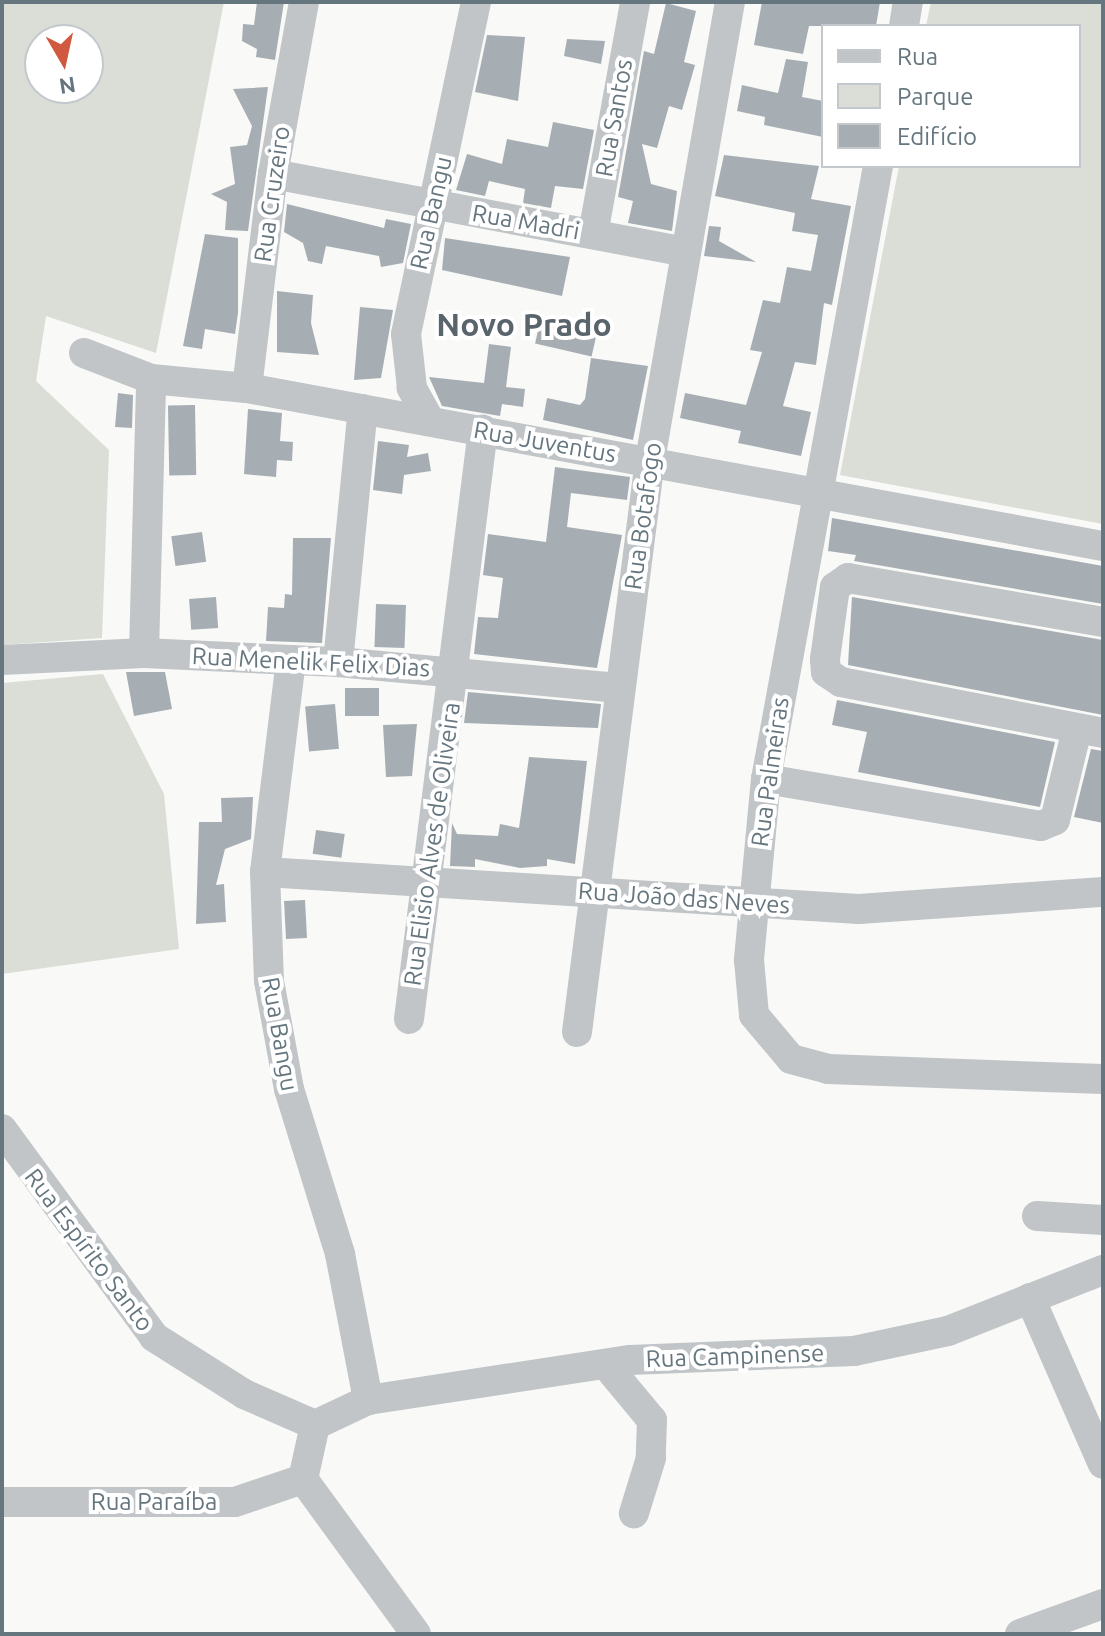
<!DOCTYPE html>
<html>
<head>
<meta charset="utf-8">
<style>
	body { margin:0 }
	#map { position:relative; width:1105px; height:1636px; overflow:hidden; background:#f9f9f7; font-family:Ubuntu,sans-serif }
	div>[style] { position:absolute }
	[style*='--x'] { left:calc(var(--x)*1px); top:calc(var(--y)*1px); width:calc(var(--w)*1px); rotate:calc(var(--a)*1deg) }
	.green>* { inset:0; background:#daded7 }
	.building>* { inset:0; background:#a6aeb3; transform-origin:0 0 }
	.minor>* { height:30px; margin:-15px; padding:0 15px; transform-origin:15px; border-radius:15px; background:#c1c5c8 }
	span { translate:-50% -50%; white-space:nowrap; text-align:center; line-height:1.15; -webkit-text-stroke:8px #fff; paint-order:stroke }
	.street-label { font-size:24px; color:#66767f }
	.district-label { font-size:32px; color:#59646b; font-weight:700 }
	.frame { position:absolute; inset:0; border:4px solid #66767f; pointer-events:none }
	.legend { position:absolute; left:821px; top:24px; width:260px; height:144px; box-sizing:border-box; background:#fff; border:2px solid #c2c8cc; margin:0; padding:10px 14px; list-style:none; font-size:24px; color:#66767f }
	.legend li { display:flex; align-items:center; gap:16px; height:40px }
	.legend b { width:40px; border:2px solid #c2c8cc }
	.north { position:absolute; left:24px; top:24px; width:80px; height:80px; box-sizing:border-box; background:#fff; border:2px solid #c2c8cc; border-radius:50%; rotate:171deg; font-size:22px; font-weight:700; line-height:32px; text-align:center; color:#66767f }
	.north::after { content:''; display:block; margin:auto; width:28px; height:36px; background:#d1593f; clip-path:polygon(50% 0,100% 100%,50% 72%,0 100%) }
</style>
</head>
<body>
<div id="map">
	<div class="green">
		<i style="clip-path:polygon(evenodd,2px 2px,224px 2px,156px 353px,46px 316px,36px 381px,109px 450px,102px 638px,2px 645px,2px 2px,40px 40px,88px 40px,88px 88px,40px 88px,40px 40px)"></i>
		<i style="clip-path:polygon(931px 2px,1103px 2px,1103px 524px,840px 475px,899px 166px,1079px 166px,1079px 26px,926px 26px)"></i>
		<i style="clip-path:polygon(103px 674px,164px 794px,179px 949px,2px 974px,2px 683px)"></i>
	</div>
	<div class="building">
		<i style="clip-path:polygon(257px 2px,284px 2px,275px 60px,256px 57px,257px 49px,242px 41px,243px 24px,254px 25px)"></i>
		<i style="clip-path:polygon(762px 2px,880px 2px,876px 26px,809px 26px,803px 54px,754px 45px)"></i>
		<i style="clip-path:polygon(666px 3px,696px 11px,684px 62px,695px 65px,682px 110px,669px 106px,657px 148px,642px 144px,651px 184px,677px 191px,672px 231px,628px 223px,633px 201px,618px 197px,644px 51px,654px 54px)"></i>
		<i style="clip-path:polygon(487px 35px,525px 37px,518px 101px,475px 92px)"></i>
		<i style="clip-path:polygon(567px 39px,605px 41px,601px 64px,564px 56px)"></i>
		<i style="clip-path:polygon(786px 59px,808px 62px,802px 97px,823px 101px,823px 137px,764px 125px,765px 117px,737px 111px,742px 85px,778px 93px)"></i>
		<i style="clip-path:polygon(268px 87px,248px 231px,225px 230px,227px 202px,211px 194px,235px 184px,230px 147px,247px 145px,252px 126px,233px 89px)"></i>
		<i style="clip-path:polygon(553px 122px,594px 130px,583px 189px,555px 186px,551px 208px,523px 203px,525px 189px,489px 181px,485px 196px,456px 190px,467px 154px,502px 164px,507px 139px,548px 147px)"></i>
		<i style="clip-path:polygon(724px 155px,819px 166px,811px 199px,851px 206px,832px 305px,824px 303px,816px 365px,795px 362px,783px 406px,811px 412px,801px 456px,738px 443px,741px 431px,680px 418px,685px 393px,746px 405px,762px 352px,750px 350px,763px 300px,780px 303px,787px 267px,811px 271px,818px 235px,792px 231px,795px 213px,715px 196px)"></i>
		<i style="clip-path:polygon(287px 204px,384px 228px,386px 219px,411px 224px,403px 263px,381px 267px,379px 256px,326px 246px,322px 264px,308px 261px,303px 243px,284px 232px)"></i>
		<i style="clip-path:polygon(709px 226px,721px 227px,719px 241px,756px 262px,704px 256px)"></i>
		<i style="clip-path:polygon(205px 234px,238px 238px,238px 313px,235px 334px,205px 329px,202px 349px,183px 346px)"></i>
		<i style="clip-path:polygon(445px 238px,570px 257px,562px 296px,442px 270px)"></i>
		<i style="clip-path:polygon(277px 291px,313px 295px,311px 323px,319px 355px,277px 352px)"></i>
		<i style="clip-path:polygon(360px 307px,393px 310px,381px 378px,354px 380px)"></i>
		<i style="left:540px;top:322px;width:58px;height:22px;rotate:13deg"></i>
		<i style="clip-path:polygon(489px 344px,511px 347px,506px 387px,525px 389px,523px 407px,502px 404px,500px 416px,442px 406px,429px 377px,484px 383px)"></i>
		<i style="clip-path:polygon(591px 358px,648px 366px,633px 440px,543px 420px,547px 398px,580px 405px,585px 399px)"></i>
		<i style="clip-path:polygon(118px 393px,133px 395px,132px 428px,115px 427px)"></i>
		<i style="left:195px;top:405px;width:70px;height:27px;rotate:89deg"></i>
		<i style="clip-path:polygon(248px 409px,282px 413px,280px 441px,293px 442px,292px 461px,277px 460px,276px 477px,244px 474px)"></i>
		<i style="clip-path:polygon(378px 441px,409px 445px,407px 457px,428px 453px,431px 471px,404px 475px,402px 494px,373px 490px)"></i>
		<i style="clip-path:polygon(555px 467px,630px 477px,627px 500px,571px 493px,567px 527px,622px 535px,597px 668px,474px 654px,478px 617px,498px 618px,503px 578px,483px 575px,488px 534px,546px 542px)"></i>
		<i style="clip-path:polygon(832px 518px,1103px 566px,1103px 604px,854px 561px,856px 555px,828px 551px)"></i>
		<i style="left:202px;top:532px;width:30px;height:31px;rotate:82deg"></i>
		<i style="clip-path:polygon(293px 538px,331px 538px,322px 643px,266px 641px,268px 607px,284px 608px,285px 594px,292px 595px)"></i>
		<i style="left:216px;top:597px;width:31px;height:27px;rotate:86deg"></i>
		<i style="clip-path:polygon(852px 597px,1103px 640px,1103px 715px,848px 665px)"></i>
		<i style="left:376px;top:604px;width:30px;height:43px;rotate:2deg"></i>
		<i style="clip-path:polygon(126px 672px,165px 672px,172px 709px,134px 716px)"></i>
		<i style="left:345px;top:688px;width:34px;height:28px"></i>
		<i style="clip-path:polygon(468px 692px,601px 704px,598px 728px,464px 723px)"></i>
		<i style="clip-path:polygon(837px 700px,1055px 742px,1040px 807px,858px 772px,867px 732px,832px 725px)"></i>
		<i style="left:335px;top:704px;width:45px;height:30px;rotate:85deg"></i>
		<i style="clip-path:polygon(417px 724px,412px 776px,386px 777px,383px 725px)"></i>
		<i style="clip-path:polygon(1091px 749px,1103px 751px,1103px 823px,1074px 817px)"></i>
		<i style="clip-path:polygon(529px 757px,587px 761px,575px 864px,547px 859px,547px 866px,520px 868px,475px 859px,475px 867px,450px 866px,452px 823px,457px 834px,498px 836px,500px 824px,519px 828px)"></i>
		<i style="clip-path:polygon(253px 797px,251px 839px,225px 849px,216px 885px,224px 884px,226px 922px,196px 924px,199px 822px,222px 822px,221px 798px)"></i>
		<i style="left:316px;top:830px;width:29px;height:24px;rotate:8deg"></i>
		<i style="left:305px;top:900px;width:38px;height:21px;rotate:87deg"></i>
	</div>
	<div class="minor">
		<i style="--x:904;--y:26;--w:24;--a:-81"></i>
		<i style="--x:878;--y:166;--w:623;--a:100.35"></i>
		<i style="--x:766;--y:779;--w:182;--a:95.4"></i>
		<i style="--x:749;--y:960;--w:55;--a:84.8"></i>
		<i style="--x:754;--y:1015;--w:57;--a:49.9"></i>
		<i style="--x:791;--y:1059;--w:38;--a:15"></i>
		<i style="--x:828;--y:1069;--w:275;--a:2.1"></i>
		<i style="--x:273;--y:174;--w:419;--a:10.7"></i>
		<i style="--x:593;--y:234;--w:236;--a:-79.7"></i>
		<i style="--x:84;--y:353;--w:72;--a:21.2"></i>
		<i style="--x:151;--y:379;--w:96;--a:5.4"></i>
		<i style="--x:247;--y:388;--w:870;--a:10.46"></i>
		<i style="--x:247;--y:388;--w:216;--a:-83.1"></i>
		<i style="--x:273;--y:174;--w:175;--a:-79.8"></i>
		<i style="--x:430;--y:421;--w:38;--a:-119"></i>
		<i style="--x:412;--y:388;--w:54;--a:-96.3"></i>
		<i style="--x:406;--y:334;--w:339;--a:-78.1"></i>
		<i style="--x:1103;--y:622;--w:259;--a:-170.2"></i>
		<i style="--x:848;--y:578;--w:16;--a:145"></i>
		<i style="--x:835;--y:587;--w:73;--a:97.9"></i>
		<i style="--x:825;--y:659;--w:13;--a:86"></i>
		<i style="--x:826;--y:672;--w:18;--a:34"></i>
		<i style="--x:841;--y:682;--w:267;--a:11"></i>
		<i style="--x:144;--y:653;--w:274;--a:-88.5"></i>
		<i style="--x:2;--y:660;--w:142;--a:-2.8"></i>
		<i style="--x:144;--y:653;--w:194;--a:2.7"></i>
		<i style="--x:338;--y:662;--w:282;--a:5.3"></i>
		<i style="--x:291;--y:660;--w:214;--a:97"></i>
		<i style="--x:265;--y:872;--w:109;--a:87.9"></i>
		<i style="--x:269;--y:981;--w:110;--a:79.5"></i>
		<i style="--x:289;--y:1089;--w:173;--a:72.8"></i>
		<i style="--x:340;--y:1254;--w:149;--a:79.1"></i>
		<i style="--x:338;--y:662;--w:254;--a:-84.4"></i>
		<i style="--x:766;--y:779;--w:279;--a:9.7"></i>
		<i style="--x:1041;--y:826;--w:15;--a:-23"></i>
		<i style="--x:1055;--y:820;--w:94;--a:-76.4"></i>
		<i style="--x:265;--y:872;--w:595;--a:3.56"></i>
		<i style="--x:859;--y:909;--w:245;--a:-4"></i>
		<i style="--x:409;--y:1019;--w:594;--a:-82.84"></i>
		<i style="--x:577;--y:1032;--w:577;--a:-82.73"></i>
		<i style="--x:650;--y:460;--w:465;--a:-80.1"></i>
		<i style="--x:2;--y:1129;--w:258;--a:53.8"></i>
		<i style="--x:154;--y:1337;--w:107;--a:32.3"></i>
		<i style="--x:244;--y:1394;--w:77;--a:23.6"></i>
		<i style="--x:1037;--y:1216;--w:66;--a:3.5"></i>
		<i style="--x:1030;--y:1298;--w:181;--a:66.3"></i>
		<i style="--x:607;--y:1366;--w:70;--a:50.2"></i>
		<i style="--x:652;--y:1420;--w:38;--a:92"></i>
		<i style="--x:651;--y:1458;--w:58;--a:107.2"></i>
		<i style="--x:315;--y:1425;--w:59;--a:-25.3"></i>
		<i style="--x:368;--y:1400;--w:265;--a:-8.7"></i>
		<i style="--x:630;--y:1360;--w:224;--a:-2.3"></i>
		<i style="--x:854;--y:1351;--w:96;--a:-12"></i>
		<i style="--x:948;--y:1331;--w:167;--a:-21.5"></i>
		<i style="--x:315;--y:1425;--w:55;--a:102.5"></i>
		<i style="--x:303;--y:1479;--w:192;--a:53.9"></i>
		<i style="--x:2;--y:1502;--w:233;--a:0"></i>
		<i style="--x:235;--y:1502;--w:72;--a:-18.7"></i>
		<i style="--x:1020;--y:1634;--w:88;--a:-19.9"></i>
	</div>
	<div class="street-label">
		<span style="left:614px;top:118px;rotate:-80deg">Rua Santos</span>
		<span style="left:272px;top:194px;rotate:-82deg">Rua Cruzeiro</span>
		<span style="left:431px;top:213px;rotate:-77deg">Rua Bangu</span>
		<span style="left:526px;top:222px;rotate:10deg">Rua Madri</span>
		<span style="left:545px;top:442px;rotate:10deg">Rua Juventus</span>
		<span style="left:643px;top:516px;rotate:-82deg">Rua Botafogo</span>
		<span style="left:311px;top:662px;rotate:3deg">Rua Menelik Felix Dias</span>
		<span style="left:770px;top:772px;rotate:-82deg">Rua Palmeiras</span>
		<span style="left:432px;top:844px;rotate:-82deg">Rua Elisio Alves de Oliveira</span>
		<span style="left:684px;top:898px;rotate:4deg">Rua João das Neves</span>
		<span style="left:280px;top:1034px;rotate:80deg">Rua Bangu</span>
		<span style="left:89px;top:1250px;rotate:53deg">Rua Espírito Santo</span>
		<span style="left:735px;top:1356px;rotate:-2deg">Rua Campinense</span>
		<span style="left:154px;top:1502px">Rua Paraíba</span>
	</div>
	<div class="district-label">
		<span style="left:524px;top:324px">Novo Prado</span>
	</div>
	<div class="frame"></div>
	<ul class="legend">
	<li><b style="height:10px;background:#c1c5c8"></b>Rua</li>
	<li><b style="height:22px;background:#daded7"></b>Parque</li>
	<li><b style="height:22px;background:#a6aeb3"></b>Edifício</li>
	</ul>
	<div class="north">N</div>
</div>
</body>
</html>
